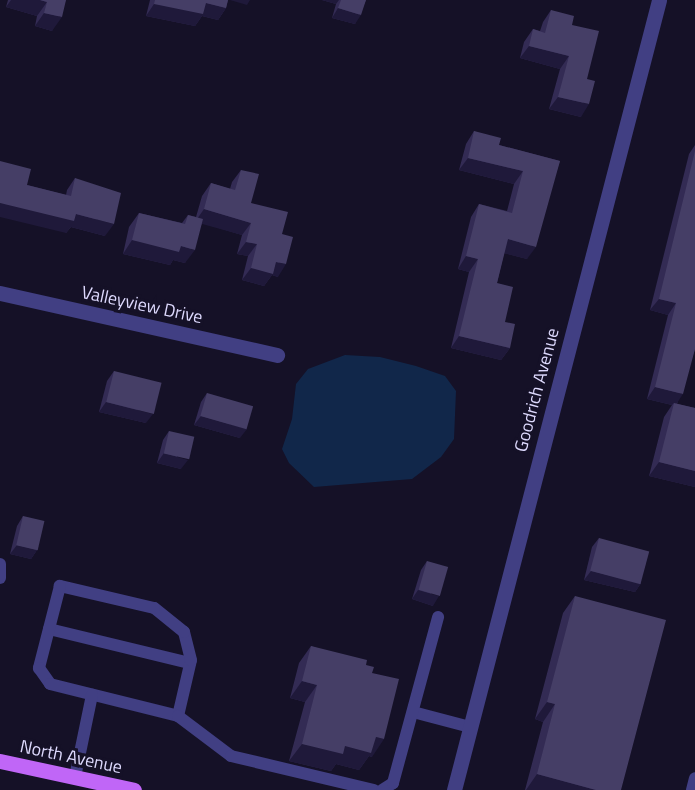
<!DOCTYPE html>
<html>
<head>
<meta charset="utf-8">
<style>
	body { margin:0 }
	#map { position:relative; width:695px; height:790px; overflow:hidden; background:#151127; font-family:"Titillium Web",sans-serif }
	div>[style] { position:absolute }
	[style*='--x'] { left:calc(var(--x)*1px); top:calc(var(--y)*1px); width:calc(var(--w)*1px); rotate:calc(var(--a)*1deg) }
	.water>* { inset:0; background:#11274a }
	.service>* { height:12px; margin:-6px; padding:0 6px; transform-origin:6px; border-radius:6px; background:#413f83 }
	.minor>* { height:15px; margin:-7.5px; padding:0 7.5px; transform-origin:7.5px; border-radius:7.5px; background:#413f83 }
	.primary>* { height:15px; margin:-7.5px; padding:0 7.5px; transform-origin:7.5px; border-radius:7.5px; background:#c066f7 }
	.wall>* { inset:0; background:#332b54 }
	.shaded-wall>* { inset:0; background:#1f193a }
	.building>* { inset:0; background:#453e66; transform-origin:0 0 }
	span { translate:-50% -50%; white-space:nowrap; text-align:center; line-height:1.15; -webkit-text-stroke:6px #151127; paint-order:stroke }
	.street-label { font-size:18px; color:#ddd9fd }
</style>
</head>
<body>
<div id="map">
	<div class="water">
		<i style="clip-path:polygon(345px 355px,380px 357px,416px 366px,445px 376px,456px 391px,454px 439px,441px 457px,412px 479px,314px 487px,289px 463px,282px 449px,292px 419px,296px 384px,308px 369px)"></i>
	</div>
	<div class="service">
		<i style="--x:0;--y:564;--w:14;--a:90"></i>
		<i style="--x:49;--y:629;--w:145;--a:13.6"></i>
		<i style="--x:413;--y:712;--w:59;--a:14.7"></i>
		<i style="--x:178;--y:716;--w:57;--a:-76.9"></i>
		<i style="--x:191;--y:660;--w:29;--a:-104"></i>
		<i style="--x:184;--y:632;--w:38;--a:-141"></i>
		<i style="--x:154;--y:608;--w:97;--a:-166.8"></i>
		<i style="--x:60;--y:586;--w:85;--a:104.4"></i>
		<i style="--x:39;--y:668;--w:19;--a:55"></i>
		<i style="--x:50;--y:684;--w:132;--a:14"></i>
		<i style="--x:178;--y:716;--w:66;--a:37"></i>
		<i style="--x:231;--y:756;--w:147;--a:13.4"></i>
		<i style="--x:75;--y:777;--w:84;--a:-78.3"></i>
		<i style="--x:382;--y:790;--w:13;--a:-32"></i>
		<i style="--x:393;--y:783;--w:172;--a:-74.8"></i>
		<i style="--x:692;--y:790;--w:12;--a:-76"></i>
	</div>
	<div class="minor">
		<i style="--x:0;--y:293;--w:284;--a:12.6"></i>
		<i style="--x:454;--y:790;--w:816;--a:-75.45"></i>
	</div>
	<div class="primary">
		<i style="--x:0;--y:761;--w:137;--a:12.2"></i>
	</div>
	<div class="wall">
		<i style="clip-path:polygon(8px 0,66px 0,52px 31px,35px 26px,37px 16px,6px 7px)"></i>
		<i style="clip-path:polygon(150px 0,228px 0,226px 8px,218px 20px,202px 16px,195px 26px,146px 16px)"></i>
		<i style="clip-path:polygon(322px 0,366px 0,355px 24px,332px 18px,336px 4px)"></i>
		<i style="clip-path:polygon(551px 10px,572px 25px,587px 79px,581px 117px,549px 109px,560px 69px,520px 58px,524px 42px,533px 29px,540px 31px,543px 22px)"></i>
		<i style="clip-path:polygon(474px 131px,499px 145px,560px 161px,527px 259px,504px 253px,497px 283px,510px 348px,501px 360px,451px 348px,469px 272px,458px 269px,471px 217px,479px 204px,507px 211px,514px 184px,459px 170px,466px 144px)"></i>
		<i style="clip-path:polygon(695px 145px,695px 349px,677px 404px,695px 408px,695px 487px,649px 476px,664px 417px,672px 405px,647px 399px,668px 315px,650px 310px,689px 154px)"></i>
		<i style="clip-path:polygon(241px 170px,251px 203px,282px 234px,278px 277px,272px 275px,264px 286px,242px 280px,248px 256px,237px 254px,242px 235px,202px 223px,185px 263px,173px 260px,170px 265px,123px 254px,129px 227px,139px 213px,182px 223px,188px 215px,196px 217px,202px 196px,211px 183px,230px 189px,232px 182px)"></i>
		<i style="clip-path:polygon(75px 178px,105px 236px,71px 227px,66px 233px,27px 185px,66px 195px,67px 190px)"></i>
		<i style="clip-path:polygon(114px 371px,146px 423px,99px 412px,107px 381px)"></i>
		<i style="clip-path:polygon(207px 393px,240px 438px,194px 425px,201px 402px)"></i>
		<i style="clip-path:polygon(169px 431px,181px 469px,157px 463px,163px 440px)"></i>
		<i style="clip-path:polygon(23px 516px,37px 550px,31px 559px,10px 554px,17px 526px)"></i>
		<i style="clip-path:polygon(599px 538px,641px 583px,635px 592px,584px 580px,592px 547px)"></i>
		<i style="clip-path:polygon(427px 561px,433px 606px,412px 599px,421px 570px)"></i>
		<i style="clip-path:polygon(575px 596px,621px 790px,525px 790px,543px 722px,535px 719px,563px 613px)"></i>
		<i style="clip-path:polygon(311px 646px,366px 665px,372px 673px,372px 757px,369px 756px,359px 770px,336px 764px,331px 771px,289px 761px,305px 702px,290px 698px,299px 663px)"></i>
	</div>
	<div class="shaded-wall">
		<i style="clip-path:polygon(11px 0,40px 0,47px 2px,37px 16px,6px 7px)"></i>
		<i style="clip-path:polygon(230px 0,250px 0,247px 5px)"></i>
		<i style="clip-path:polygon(322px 0,339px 0,336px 4px)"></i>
		<i style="clip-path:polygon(206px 3px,226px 8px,218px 20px,202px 16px,195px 26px,146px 16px,154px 4px)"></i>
		<i style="clip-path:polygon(338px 8px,361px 15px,355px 24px,332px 18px)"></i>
		<i style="clip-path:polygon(44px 13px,62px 17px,52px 31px,35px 26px)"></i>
		<i style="clip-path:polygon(529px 46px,569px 56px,560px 69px,520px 58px)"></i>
		<i style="clip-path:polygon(558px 97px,589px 104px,581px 117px,549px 109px)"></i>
		<i style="clip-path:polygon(468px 158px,523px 171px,514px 184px,459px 170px)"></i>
		<i style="clip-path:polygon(0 203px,76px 214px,114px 224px,105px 236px,71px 227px,66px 233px,0 217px)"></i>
		<i style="clip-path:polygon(204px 209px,251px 223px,242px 235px,195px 222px)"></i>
		<i style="clip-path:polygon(508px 239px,536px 247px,527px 259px,499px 252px)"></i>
		<i style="clip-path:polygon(132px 240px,181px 246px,195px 250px,185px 263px,173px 260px,170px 265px,123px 254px)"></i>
		<i style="clip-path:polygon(246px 242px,257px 244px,248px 256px,237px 254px)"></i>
		<i style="clip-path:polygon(466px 256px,478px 259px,469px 272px,458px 269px)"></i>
		<i style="clip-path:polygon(276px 262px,286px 264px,278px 277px,272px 275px,264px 286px,242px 280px,251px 268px)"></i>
		<i style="clip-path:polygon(659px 299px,676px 303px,668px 315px,650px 310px)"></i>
		<i style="clip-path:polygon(459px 336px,510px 348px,501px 360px,451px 348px)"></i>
		<i style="clip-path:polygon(655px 387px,683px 394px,675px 406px,674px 403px,672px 405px,647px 399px)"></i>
		<i style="clip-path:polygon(106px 402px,153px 414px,146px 423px,99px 412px)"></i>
		<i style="clip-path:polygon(201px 416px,247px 429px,240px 438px,194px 425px)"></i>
		<i style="clip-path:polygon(164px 453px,188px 460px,181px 469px,157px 463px)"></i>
		<i style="clip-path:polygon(659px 462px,695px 471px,695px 487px,649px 476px)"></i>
		<i style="clip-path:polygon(17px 545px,37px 550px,31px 559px,10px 554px)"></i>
		<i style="clip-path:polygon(591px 571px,641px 583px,635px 592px,584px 580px)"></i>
		<i style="clip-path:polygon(418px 590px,439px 596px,433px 606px,412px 599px)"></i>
		<i style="clip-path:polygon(302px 681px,317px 685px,305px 702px,290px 698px)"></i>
		<i style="clip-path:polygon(547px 702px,555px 704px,543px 722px,535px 719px)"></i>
		<i style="clip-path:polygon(376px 737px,384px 739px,372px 757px,369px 756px,359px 770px,336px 764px,331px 771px,289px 761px,302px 744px,345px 746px)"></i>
		<i style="clip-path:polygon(537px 774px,596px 790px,526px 790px)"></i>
	</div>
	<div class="building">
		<i style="clip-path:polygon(40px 0,66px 0,62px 17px,44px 13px,47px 2px)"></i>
		<i style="clip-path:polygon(155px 0,228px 0,226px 8px,206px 3px,203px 14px,154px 4px)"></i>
		<i style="clip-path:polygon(341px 0,366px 0,361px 15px,338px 8px)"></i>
		<i style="clip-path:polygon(551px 10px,574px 16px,572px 25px,599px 31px,587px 79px,595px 81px,589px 104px,558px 97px,569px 56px,529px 46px,533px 29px,545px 33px)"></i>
		<i style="clip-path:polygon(474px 131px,501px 138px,499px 145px,560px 161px,536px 247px,508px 239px,497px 283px,513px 287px,505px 322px,515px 324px,510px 348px,459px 336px,478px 259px,466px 256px,479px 204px,512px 213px,523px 171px,468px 158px)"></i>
		<i style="clip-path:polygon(695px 151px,695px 349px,683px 394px,655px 387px,676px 303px,659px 299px)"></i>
		<i style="clip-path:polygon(0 161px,31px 169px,27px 185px,71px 196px,75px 178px,121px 193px,114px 224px,76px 214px,74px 221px,0 203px)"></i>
		<i style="clip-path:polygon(241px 170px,259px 174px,251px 203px,288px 212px,282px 234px,293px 237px,286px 264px,276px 262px,273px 274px,251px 268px,257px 244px,246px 242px,251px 223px,204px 209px,211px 183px,235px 190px)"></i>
		<i style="clip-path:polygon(139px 213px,185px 224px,188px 215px,203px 219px,195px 250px,181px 246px,179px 252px,132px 240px)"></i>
		<i style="left:114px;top:371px;width:49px;height:32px;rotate:14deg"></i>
		<i style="left:207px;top:393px;width:48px;height:24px;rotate:16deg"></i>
		<i style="clip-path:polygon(674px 403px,695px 408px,695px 471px,659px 462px)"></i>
		<i style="left:169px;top:431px;width:26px;height:23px;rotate:13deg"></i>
		<i style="left:23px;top:516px;width:22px;height:30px;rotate:13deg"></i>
		<i style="left:599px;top:538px;width:52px;height:34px;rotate:15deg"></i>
		<i style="left:427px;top:561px;width:22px;height:30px;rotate:16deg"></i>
		<i style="clip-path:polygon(575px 596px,666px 620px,621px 790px,596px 790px,537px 774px,555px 704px,547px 702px)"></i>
		<i style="clip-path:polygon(311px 646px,367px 660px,366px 665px,374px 667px,372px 673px,399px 679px,384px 739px,376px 737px,371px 753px,345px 746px,343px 754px,302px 744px,317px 685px,302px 681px)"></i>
	</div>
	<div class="street-label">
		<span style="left:142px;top:305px;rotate:12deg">Valleyview Drive</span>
		<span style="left:537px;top:390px;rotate:-75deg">Goodrich Avenue</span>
		<span style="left:71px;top:757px;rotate:12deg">North Avenue</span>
	</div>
</div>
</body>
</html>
